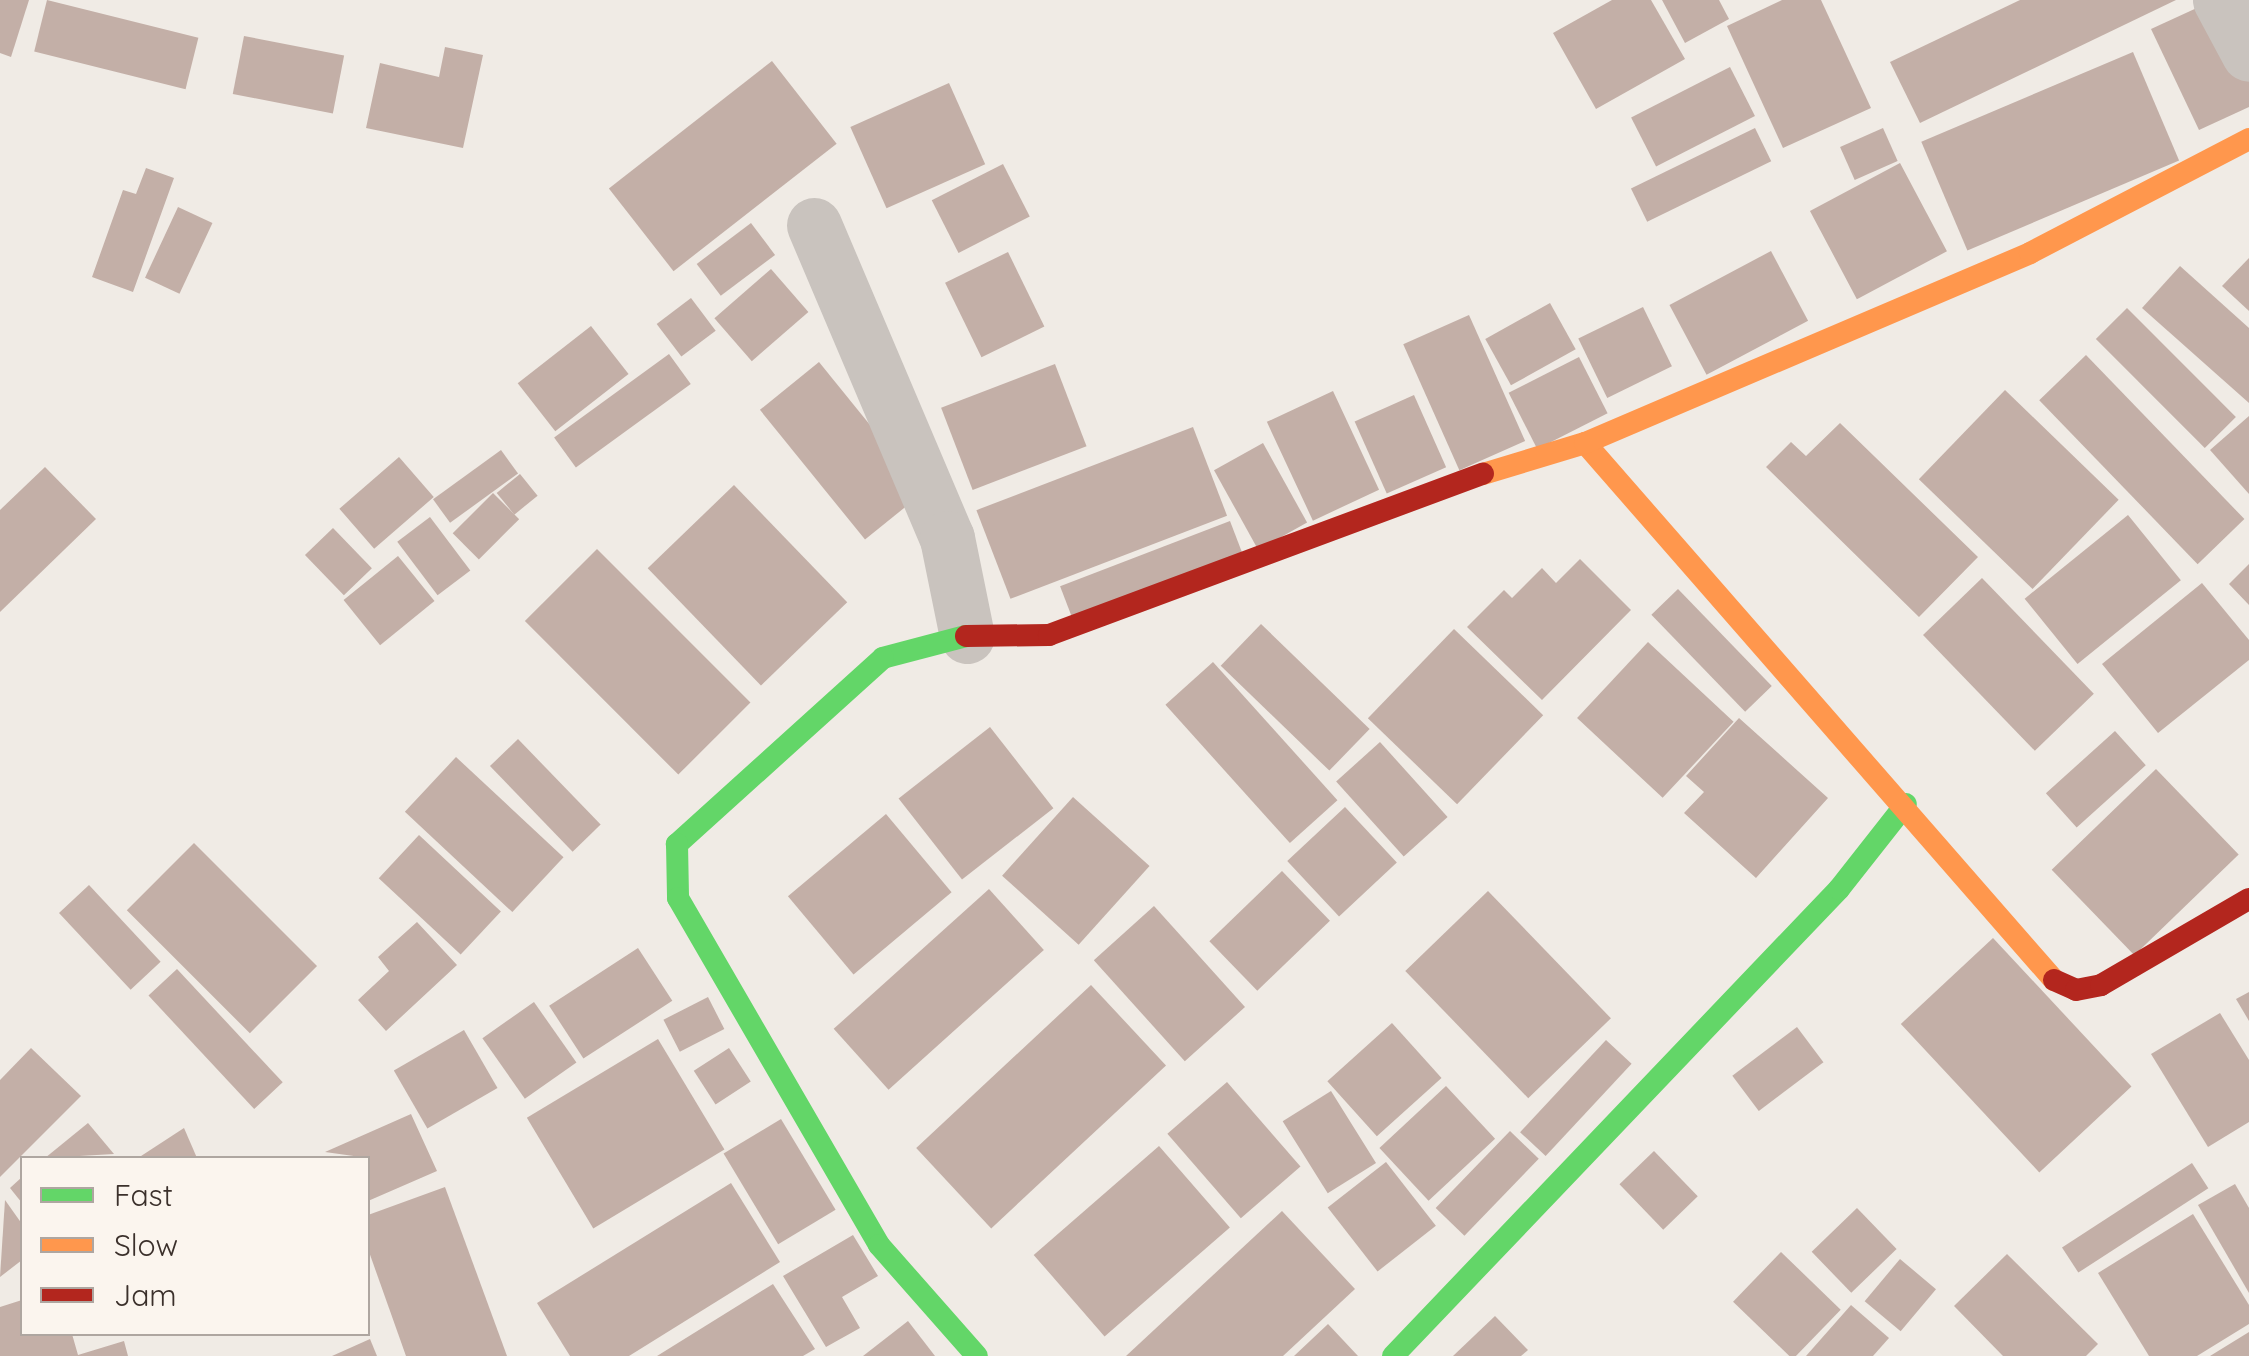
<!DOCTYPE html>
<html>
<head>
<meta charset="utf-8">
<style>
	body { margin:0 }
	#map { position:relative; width:2249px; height:1356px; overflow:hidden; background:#f0ebe5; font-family:Quicksand,sans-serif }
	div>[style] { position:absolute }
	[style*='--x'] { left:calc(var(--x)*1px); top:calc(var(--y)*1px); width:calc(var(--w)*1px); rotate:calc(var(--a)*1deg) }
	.building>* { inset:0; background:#c3afa7; transform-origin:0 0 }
	.street>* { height:55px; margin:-27.5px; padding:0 27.5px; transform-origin:27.5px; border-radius:27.5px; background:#c9c3be }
	.fast>* { height:22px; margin:-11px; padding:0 11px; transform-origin:11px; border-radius:11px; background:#63d668 }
	.slow>* { height:22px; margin:-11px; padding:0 11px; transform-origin:11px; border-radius:11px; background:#ff974d }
	.jam>* { height:22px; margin:-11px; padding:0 11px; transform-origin:11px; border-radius:11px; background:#b3261e }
	span { translate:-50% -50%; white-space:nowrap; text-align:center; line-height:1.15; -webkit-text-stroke:8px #fbf5ee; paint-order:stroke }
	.legend { position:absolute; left:20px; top:1156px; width:350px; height:180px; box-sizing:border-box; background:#fbf5ee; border:2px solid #aea6a0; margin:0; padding:12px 18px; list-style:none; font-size:30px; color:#3b302b }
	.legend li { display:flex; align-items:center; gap:20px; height:50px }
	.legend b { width:50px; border:2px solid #aea6a0 }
</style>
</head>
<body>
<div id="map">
	<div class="building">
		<i style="clip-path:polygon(0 0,29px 0,11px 57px,0 53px)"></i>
		<i style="left:47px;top:0;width:156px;height:53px;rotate:14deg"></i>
		<i style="clip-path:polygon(1612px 0,1651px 0,1685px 59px,1596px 109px,1553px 33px)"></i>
		<i style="clip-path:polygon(1662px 0,1719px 0,1729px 19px,1685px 43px)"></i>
		<i style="clip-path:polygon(1782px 0,1821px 0,1871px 108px,1783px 148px,1727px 26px)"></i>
		<i style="clip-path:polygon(2020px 0,2176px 0,1920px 123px,1890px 62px)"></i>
		<i style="clip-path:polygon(2212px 1px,2249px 78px,2249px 107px,2199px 130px,2151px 29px)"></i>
		<i style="left:244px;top:36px;width:102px;height:59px;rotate:11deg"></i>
		<i style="clip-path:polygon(445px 47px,483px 55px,463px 148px,366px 128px,380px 63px,439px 77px)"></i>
		<i style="left:2133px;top:52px;width:118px;height:230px;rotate:67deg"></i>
		<i style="left:772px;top:61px;width:105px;height:207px;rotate:52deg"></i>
		<i style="left:1730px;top:67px;width:55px;height:111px;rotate:63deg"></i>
		<i style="left:949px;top:83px;width:89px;height:108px;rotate:66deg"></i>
		<i style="left:1755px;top:128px;width:37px;height:138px;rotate:64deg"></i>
		<i style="left:1883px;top:128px;width:36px;height:47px;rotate:66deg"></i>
		<i style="left:1900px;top:163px;width:100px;height:102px;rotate:62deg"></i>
		<i style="left:1003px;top:164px;width:59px;height:80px;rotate:63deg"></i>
		<i style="clip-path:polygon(146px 168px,174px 178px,133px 292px,92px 277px,123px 190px,136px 194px)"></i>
		<i style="left:178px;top:207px;width:38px;height:78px;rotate:25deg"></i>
		<i style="left:751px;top:223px;width:40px;height:68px;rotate:53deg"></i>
		<i style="left:1771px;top:251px;width:79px;height:115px;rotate:62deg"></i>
		<i style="left:1008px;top:252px;width:83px;height:70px;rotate:64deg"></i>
		<i style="clip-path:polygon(2249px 258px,2249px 311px,2222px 286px)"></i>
		<i style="clip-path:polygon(2180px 266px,2249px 328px,2249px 403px,2142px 308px)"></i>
		<i style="left:771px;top:269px;width:57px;height:75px;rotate:49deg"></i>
		<i style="left:691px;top:298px;width:41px;height:43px;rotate:53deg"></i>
		<i style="left:1550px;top:303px;width:53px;height:74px;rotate:61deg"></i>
		<i style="left:1643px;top:307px;width:66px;height:72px;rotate:64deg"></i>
		<i style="left:2127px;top:308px;width:154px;height:44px;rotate:45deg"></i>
		<i style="left:1469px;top:315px;width:138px;height:72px;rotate:66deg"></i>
		<i style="left:591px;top:326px;width:61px;height:93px;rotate:52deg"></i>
		<i style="left:669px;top:354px;width:37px;height:142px;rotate:54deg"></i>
		<i style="left:2086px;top:355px;width:228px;height:65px;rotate:46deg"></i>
		<i style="left:1579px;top:357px;width:63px;height:79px;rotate:63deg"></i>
		<i style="left:819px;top:362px;width:167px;height:76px;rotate:51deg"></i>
		<i style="left:1055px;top:364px;width:88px;height:122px;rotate:69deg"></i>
		<i style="left:2005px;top:390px;width:158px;height:124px;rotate:44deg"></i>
		<i style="left:1333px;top:391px;width:109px;height:73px;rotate:65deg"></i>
		<i style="left:1414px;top:395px;width:79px;height:65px;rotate:66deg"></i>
		<i style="clip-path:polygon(2249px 416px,2249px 494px,2210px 450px)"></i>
		<i style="clip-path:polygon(1840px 423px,1978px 557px,1919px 617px,1766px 467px,1791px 442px,1806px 456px)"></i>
		<i style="left:1193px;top:427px;width:95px;height:232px;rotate:69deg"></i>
		<i style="left:1263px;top:443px;width:91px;height:56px;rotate:61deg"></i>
		<i style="left:501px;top:450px;width:29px;height:84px;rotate:54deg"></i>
		<i style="left:399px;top:457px;width:53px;height:79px;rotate:49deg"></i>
		<i style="clip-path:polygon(45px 467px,96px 519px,0 612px,0 510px)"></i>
		<i style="left:520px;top:474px;width:28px;height:30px;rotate:51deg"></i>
		<i style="left:734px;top:485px;width:163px;height:120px;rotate:46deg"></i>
		<i style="left:493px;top:493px;width:37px;height:57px;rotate:45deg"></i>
		<i style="left:2128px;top:515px;width:84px;height:133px;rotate:51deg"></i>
		<i style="left:430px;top:517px;width:67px;height:41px;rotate:53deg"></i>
		<i style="left:1230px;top:521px;width:39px;height:182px;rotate:69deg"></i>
		<i style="left:333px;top:528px;width:56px;height:39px;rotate:46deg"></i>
		<i style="left:597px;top:549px;width:217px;height:102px;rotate:45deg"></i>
		<i style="left:398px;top:556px;width:58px;height:70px;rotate:51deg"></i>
		<i style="clip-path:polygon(1580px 559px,1631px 610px,1542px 700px,1467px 627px,1504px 590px,1512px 598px,1542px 568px,1556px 583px)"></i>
		<i style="clip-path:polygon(2249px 564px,2249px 605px,2229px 584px)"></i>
		<i style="left:1982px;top:578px;width:161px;height:82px;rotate:46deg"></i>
		<i style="clip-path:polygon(2202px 583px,2249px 640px,2249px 660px,2158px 733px,2102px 664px)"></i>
		<i style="left:1678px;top:589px;width:135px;height:37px;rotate:46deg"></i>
		<i style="left:1261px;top:624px;width:151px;height:58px;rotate:44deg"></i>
		<i style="left:1454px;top:629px;width:124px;height:124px;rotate:44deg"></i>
		<i style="left:1648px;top:642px;width:117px;height:104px;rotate:43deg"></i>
		<i style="left:1213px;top:662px;width:186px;height:64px;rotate:48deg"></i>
		<i style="clip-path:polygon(1739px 718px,1828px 798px,1756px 878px,1684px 813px,1704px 792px,1686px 776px)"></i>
		<i style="left:990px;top:727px;width:103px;height:116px;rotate:52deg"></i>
		<i style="left:2115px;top:731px;width:46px;height:93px;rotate:48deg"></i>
		<i style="left:518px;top:739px;width:119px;height:39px;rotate:46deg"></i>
		<i style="left:1380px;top:742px;width:101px;height:59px;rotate:48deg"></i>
		<i style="left:456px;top:757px;width:147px;height:75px;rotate:43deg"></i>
		<i style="left:2156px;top:769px;width:119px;height:145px;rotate:46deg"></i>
		<i style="left:1073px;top:797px;width:103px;height:106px;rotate:42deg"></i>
		<i style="left:1345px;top:807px;width:76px;height:79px;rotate:47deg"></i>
		<i style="left:886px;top:814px;width:102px;height:128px;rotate:50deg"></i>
		<i style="left:419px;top:835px;width:112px;height:59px;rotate:43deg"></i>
		<i style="left:194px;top:843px;width:174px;height:95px;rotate:45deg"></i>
		<i style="left:1282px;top:871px;width:69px;height:101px;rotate:46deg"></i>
		<i style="left:89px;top:885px;width:105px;height:41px;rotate:47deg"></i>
		<i style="left:989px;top:889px;width:82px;height:209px;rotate:48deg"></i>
		<i style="left:1488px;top:891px;width:177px;height:115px;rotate:46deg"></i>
		<i style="left:1154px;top:906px;width:136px;height:81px;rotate:48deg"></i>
		<i style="clip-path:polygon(417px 922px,457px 965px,386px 1031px,358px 1000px,389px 971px,378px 957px)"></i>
		<i style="left:1993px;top:938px;width:203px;height:126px;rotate:47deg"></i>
		<i style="left:638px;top:948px;width:63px;height:106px;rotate:57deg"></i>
		<i style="left:177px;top:969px;width:155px;height:39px;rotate:47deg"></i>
		<i style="left:1091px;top:985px;width:110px;height:239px;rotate:47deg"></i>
		<i style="clip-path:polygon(2249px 992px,2249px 1021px,2236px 999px)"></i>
		<i style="left:708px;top:997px;width:36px;height:50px;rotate:63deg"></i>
		<i style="left:534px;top:1002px;width:74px;height:63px;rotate:55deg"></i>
		<i style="clip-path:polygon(2220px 1013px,2249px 1060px,2249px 1122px,2208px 1147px,2151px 1054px)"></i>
		<i style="left:1392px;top:1023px;width:74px;height:87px;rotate:48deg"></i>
		<i style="left:1797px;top:1027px;width:44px;height:81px;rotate:53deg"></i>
		<i style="left:464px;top:1030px;width:67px;height:81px;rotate:60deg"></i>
		<i style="left:658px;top:1039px;width:129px;height:153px;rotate:59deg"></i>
		<i style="left:1606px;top:1040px;width:35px;height:126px;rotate:43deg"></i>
		<i style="clip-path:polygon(31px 1048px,81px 1096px,0 1177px,0 1080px)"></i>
		<i style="left:729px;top:1048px;width:40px;height:42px;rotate:57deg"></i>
		<i style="left:1227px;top:1082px;width:112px;height:79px;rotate:49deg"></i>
		<i style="left:1446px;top:1086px;width:72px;height:91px;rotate:47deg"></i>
		<i style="left:1331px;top:1091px;width:85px;height:57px;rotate:58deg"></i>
		<i style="clip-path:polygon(411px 1114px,437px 1171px,368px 1201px,368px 1158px,325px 1152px)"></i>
		<i style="left:781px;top:1119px;width:106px;height:67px;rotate:59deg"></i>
		<i style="clip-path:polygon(88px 1123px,114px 1154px,45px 1158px)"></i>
		<i style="clip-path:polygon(184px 1128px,197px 1158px,138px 1158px)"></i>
		<i style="left:1510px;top:1131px;width:40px;height:107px;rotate:44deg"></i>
		<i style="left:1159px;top:1146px;width:108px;height:166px;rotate:49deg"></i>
		<i style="left:1654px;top:1151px;width:63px;height:48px;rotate:46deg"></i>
		<i style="left:1386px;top:1162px;width:81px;height:74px;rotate:52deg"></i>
		<i style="left:2192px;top:1163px;width:30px;height:155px;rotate:57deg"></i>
		<i style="clip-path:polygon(22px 1177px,22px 1203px,10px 1188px)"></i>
		<i style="clip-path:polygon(731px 1183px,780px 1262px,629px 1356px,570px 1356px,537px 1303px)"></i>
		<i style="clip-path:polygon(2235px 1184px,2249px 1208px,2249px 1293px,2198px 1205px)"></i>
		<i style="clip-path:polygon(445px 1187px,507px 1356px,406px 1356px,368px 1249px,368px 1215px)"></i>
		<i style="clip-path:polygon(5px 1200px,22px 1224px,22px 1260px,0 1277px)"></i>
		<i style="left:1857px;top:1208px;width:57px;height:63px;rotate:46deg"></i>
		<i style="clip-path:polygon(1282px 1211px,1355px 1289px,1283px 1356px,1126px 1356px)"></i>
		<i style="clip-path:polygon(2193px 1214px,2249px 1305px,2249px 1324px,2197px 1356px,2149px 1356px,2098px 1273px)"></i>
		<i style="clip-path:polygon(853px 1235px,878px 1276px,842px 1297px,860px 1328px,826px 1347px,783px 1276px)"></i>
		<i style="left:1781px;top:1252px;width:83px;height:69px;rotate:44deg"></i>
		<i style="clip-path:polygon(2007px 1254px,2098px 1344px,2086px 1356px,2003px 1356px,1954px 1306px)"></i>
		<i style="left:1900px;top:1259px;width:47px;height:55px;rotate:40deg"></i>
		<i style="clip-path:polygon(773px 1284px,815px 1349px,803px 1356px,657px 1356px)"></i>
		<i style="clip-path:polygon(22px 1300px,22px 1334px,72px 1334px,78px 1355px,124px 1341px,128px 1356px,0 1356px,0 1307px)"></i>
		<i style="clip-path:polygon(1851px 1305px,1889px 1338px,1873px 1356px,1806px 1356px)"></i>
		<i style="clip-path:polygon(1495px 1316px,1528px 1350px,1521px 1356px,1453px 1356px)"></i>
		<i style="clip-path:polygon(908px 1321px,935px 1356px,863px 1356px)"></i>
		<i style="clip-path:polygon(1328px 1324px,1358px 1356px,1294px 1356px)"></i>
		<i style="clip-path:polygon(2249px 1332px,2249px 1356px,2210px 1356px)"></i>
		<i style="clip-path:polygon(370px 1339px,377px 1356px,332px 1356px)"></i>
	</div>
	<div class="street">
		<i style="--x:2220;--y:0;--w:61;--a:61.8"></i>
		<i style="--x:814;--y:225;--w:340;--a:67"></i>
		<i style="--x:947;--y:538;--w:100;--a:78.5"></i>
	</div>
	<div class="fast">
		<i style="--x:966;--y:636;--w:86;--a:165.2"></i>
		<i style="--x:883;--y:658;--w:278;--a:137.9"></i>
		<i style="--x:677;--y:844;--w:54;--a:88.9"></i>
		<i style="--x:678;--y:898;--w:401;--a:59.9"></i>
		<i style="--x:879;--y:1245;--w:148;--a:48.6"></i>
		<i style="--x:1393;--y:1356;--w:646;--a:-46.32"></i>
		<i style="--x:1839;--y:889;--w:108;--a:-51.8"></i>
	</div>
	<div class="slow">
		<i style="--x:1585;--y:443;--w:713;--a:48.87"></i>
		<i style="--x:1483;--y:474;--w:107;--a:-16.9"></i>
		<i style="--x:1585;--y:443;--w:484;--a:-23.1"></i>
		<i style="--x:2030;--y:253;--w:247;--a:-27.5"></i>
	</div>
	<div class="jam">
		<i style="--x:966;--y:636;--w:83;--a:-0.7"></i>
		<i style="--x:1049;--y:635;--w:463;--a:-20.4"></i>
		<i style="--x:2054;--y:980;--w:24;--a:24"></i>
		<i style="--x:2076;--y:990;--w:25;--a:-11"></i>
		<i style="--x:2101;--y:985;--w:171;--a:-30.2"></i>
	</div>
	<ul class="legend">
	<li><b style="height:12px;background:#63d668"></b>Fast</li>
	<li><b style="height:12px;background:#ff974d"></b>Slow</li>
	<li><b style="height:12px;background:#b3261e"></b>Jam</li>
	</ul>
</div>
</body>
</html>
